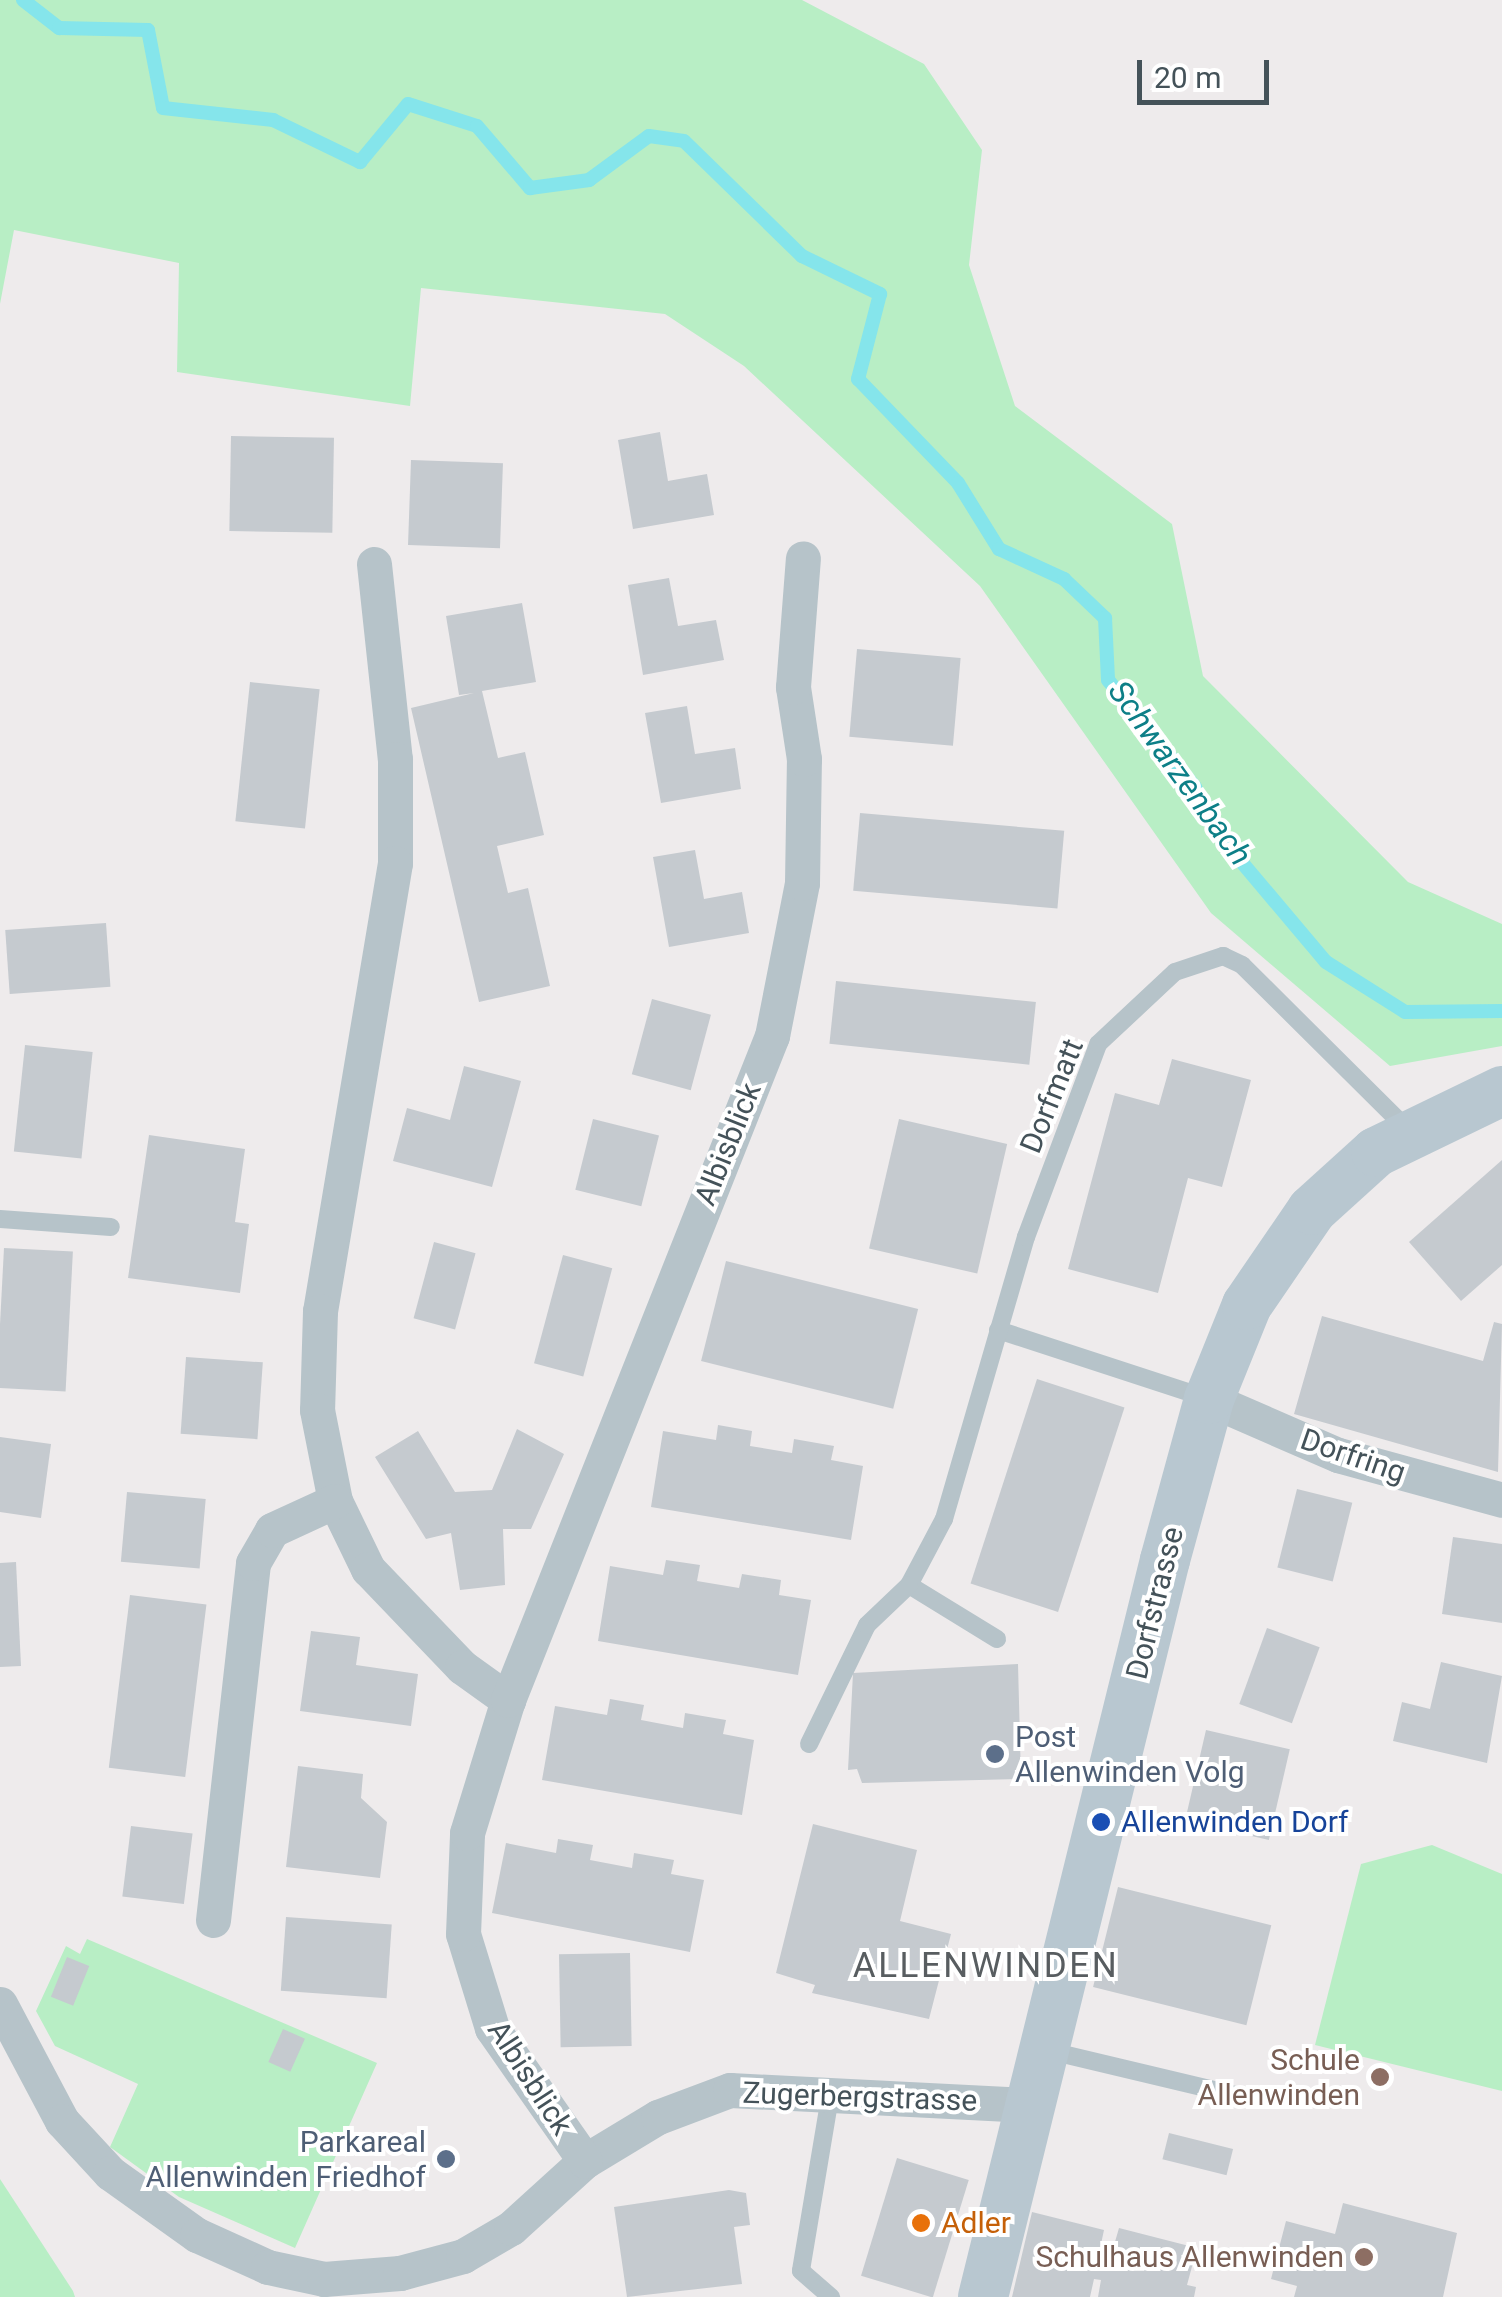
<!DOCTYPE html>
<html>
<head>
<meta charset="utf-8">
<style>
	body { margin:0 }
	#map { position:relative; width:1502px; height:2297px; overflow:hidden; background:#eeebec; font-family:Roboto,sans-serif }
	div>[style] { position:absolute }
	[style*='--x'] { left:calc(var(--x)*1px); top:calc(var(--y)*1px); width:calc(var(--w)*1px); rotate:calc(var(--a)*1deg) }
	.green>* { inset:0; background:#b8eec5 }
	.stream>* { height:14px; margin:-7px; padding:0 7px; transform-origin:7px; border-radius:7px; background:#85e5eb }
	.building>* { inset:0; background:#c5cacf; transform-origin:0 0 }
	.lane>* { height:18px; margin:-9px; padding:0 9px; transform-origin:9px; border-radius:9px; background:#b6c3c9 }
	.street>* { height:35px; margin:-17.5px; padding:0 17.5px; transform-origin:17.5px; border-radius:17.5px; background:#b6c3c9 }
	.secondary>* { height:50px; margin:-25px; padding:0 25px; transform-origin:25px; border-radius:25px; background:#b8c7d0 }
	.dots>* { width:28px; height:28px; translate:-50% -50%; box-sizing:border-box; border:5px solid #fff; border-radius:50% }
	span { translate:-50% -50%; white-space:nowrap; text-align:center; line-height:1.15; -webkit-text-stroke:8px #fff; paint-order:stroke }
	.street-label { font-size:30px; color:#445259 }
	.service-label { font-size:30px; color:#4e5e75 }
	.left { translate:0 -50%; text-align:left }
	.right { translate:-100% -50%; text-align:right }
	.transit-label { font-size:30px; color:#164399 }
	.education-label { font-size:30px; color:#785e54 }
	.food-label { font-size:30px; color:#c56008 }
	.water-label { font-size:32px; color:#0d7f87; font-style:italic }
	.quarter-label { font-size:35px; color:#585d60; letter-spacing:2.5px }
	.scale { position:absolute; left:1137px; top:60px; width:132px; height:45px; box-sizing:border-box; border:5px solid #445259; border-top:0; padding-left:12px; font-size:30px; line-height:35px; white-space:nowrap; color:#445259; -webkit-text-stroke:8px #fff; paint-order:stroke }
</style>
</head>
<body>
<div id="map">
	<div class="green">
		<i style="clip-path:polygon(0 0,802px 0,924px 64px,982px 150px,969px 265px,1015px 406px,1172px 524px,1203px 676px,1408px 882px,1502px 924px,1502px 1046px,1390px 1066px,1211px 913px,980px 586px,744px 366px,665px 314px,421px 288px,410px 406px,177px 372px,179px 263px,14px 230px,0 304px)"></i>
		<i style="clip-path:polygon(1432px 1845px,1502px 1874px,1502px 2091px,1315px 2045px,1361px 1864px)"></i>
		<i style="clip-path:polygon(87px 1939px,377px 2063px,295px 2248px,179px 2197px,110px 2147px,138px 2084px,55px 2046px,36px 2011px,66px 1946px,80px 1954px)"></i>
		<i style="clip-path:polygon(0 2179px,73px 2291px,75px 2297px,0 2297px)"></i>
	</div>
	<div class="stream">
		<i style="--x:23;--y:0;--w:46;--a:37.9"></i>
		<i style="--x:59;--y:28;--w:89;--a:1.3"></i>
		<i style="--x:148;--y:30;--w:79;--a:79.1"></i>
		<i style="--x:163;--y:108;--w:111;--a:6.2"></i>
		<i style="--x:273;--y:120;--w:97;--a:25.8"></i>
		<i style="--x:360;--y:162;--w:75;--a:-50.4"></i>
		<i style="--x:408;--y:104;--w:72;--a:17.7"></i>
		<i style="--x:477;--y:126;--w:82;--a:49.5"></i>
		<i style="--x:530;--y:188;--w:60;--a:-7.7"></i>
		<i style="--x:589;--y:180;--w:74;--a:-36.3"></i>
		<i style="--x:649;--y:136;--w:35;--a:8"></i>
		<i style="--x:684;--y:141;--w:165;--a:44.3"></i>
		<i style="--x:802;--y:256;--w:87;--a:26"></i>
		<i style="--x:880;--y:294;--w:88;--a:104.5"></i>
		<i style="--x:858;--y:379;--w:144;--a:46.1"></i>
		<i style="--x:958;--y:483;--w:78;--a:58.2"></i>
		<i style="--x:999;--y:549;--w:72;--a:24.8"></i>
		<i style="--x:1064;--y:579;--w:57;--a:43.6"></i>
		<i style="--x:1105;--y:618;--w:62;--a:87.2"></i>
		<i style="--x:1108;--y:680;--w:138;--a:50.9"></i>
		<i style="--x:1195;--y:787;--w:45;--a:66.3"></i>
		<i style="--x:1213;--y:828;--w:175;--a:49.9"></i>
		<i style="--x:1326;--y:962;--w:93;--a:32.3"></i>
		<i style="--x:1405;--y:1012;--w:97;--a:-0.6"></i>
	</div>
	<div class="building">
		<i style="clip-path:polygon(660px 432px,668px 481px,707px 474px,714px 515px,633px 529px,618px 440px)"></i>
		<i style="left:231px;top:436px;width:103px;height:95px;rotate:1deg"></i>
		<i style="left:411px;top:460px;width:92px;height:85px;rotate:2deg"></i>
		<i style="clip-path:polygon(669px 578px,678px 626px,716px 620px,724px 660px,643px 675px,628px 585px)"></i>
		<i style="clip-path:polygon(522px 603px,536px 682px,482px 691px,498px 758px,525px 752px,544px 835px,497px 846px,508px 893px,528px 888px,550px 986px,479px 1002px,411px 708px,474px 693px,459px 695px,446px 616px)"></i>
		<i style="left:857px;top:649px;width:104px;height:88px;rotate:5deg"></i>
		<i style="left:250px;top:682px;width:70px;height:140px;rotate:6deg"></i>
		<i style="clip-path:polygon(687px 706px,695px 754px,735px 748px,741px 789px,661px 803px,645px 713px)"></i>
		<i style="left:860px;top:813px;width:205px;height:78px;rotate:5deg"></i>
		<i style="clip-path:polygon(695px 850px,704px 899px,742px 892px,749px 933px,669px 947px,653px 857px)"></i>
		<i style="left:106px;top:923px;width:64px;height:101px;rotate:86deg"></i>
		<i style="left:836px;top:981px;width:201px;height:63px;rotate:6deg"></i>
		<i style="left:652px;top:999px;width:61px;height:78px;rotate:15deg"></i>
		<i style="left:25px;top:1045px;width:68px;height:107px;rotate:6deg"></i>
		<i style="clip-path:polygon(1172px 1059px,1251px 1080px,1222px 1187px,1188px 1178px,1158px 1293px,1068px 1269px,1115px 1093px,1159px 1105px)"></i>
		<i style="clip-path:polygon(464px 1066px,521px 1081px,492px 1187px,393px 1161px,407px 1108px,450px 1120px)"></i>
		<i style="left:593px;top:1119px;width:68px;height:73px;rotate:14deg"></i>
		<i style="left:899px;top:1119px;width:111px;height:133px;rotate:13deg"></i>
		<i style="clip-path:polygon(149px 1135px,245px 1149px,235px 1222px,249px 1224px,240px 1293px,128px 1278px)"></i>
		<i style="clip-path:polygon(1502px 1160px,1502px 1265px,1461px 1301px,1409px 1242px)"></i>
		<i style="left:434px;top:1242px;width:43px;height:79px;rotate:15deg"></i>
		<i style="left:4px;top:1248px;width:69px;height:140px;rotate:3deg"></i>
		<i style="left:563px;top:1255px;width:51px;height:112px;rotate:15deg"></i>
		<i style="left:726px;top:1261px;width:198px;height:103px;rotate:14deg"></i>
		<i style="clip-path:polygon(1322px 1316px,1483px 1361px,1494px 1322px,1502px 1324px,1498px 1472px,1294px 1414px)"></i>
		<i style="left:186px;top:1357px;width:77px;height:77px;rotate:4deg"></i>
		<i style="left:1037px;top:1379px;width:92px;height:215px;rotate:18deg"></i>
		<i style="clip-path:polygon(718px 1425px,752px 1431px,750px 1446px,792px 1453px,794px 1439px,834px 1446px,831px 1460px,863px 1466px,851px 1540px,651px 1507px,663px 1431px,716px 1440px)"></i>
		<i style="clip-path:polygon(517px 1429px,564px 1454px,531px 1529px,503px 1529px,505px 1585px,460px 1590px,451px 1533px,426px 1539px,375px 1457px,418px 1431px,455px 1492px,492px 1490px)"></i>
		<i style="clip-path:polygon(0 1437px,51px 1444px,41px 1518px,0 1512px)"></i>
		<i style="left:1297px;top:1489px;width:57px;height:81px;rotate:14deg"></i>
		<i style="left:127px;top:1492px;width:79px;height:70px;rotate:5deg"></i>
		<i style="clip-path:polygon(1453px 1537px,1502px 1544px,1502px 1623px,1442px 1614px)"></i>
		<i style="clip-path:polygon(666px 1560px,700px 1565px,697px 1581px,739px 1588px,742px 1574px,781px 1580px,779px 1595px,811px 1600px,798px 1675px,598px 1641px,610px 1566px,663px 1575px)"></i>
		<i style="clip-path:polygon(16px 1562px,21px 1666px,0 1667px,0 1563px)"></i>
		<i style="left:130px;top:1595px;width:77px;height:174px;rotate:7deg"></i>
		<i style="left:1267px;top:1628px;width:56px;height:81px;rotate:20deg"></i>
		<i style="clip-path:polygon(311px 1631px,360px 1637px,356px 1665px,418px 1674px,411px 1726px,300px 1711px)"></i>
		<i style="clip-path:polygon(1441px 1662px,1502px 1676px,1487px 1763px,1393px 1741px,1402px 1702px,1430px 1709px)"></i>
		<i style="clip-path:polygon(1018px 1664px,1021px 1779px,862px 1783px,857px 1769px,848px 1770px,853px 1673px)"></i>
		<i style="clip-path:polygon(610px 1699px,644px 1705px,641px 1720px,683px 1728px,685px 1713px,726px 1720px,723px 1734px,754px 1740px,742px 1815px,542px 1780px,555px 1706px,607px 1715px)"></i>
		<i style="left:1206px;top:1730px;width:86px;height:93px;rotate:13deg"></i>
		<i style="clip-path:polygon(298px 1766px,363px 1774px,361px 1798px,387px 1822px,380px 1878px,286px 1867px)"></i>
		<i style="clip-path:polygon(813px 1824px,917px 1850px,900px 1921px,951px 1934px,929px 2019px,812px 1993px,815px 1985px,776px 1973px)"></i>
		<i style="left:131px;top:1826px;width:62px;height:71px;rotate:7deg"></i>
		<i style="clip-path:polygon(558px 1839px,593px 1845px,590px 1860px,632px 1868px,634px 1853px,674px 1860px,671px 1874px,704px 1880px,690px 1952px,492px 1913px,506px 1843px,556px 1853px)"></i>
		<i style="left:1118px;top:1887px;width:158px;height:103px;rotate:14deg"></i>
		<i style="left:286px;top:1917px;width:106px;height:74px;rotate:4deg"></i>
		<i style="left:630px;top:1953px;width:93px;height:71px;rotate:89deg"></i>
		<i style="left:67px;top:1957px;width:24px;height:43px;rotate:22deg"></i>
		<i style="left:283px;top:2029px;width:24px;height:36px;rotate:24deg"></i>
		<i style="left:1169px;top:2133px;width:66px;height:27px;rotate:14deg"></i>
		<i style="left:897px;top:2158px;width:75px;height:123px;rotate:17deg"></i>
		<i style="clip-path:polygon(729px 2190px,746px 2193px,750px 2225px,734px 2227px,742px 2284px,627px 2297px,614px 2207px)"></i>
		<i style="clip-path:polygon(1343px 2203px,1457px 2233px,1443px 2297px,1294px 2297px,1297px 2286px,1271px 2279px,1286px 2221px,1335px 2234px)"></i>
		<i style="clip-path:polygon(1032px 2212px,1104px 2230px,1097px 2263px,1108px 2266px,1119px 2228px,1197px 2248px,1187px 2285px,1196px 2287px,1194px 2297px,1098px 2297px,1101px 2280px,1094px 2279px,1090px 2297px,1012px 2297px)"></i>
	</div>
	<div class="lane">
		<i style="--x:0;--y:1219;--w:111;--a:4.1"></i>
		<i style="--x:998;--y:1330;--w:219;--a:18.1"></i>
		<i style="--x:997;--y:1639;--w:103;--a:-148.5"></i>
		<i style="--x:909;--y:1585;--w:75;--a:-62.1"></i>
		<i style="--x:944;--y:1519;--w:294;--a:-73.8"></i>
		<i style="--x:1026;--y:1237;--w:206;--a:-69.5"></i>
		<i style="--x:1098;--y:1044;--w:105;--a:-43.1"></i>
		<i style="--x:1175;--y:972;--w:51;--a:-18.4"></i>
		<i style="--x:1223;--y:956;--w:21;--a:25"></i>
		<i style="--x:1242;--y:965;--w:235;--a:44.8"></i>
		<i style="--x:809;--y:1744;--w:132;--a:-64"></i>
		<i style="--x:867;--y:1625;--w:58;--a:-43.6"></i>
		<i style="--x:1046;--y:2050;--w:216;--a:13.4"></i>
		<i style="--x:831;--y:2091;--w:182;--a:99.5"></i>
		<i style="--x:801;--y:2271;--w:40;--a:41"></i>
	</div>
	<div class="street">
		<i style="--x:374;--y:564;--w:196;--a:83.9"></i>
		<i style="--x:395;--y:759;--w:104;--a:90"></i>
		<i style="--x:395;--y:863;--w:454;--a:99.5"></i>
		<i style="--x:320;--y:1311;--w:99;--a:91.7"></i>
		<i style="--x:317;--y:1410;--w:93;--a:78.8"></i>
		<i style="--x:335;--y:1501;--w:76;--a:64.1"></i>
		<i style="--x:368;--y:1569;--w:136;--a:46.2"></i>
		<i style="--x:462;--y:1667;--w:57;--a:35.7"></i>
		<i style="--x:1209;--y:1399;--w:141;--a:23.5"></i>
		<i style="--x:1338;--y:1455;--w:170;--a:15.3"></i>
		<i style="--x:213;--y:1920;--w:359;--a:-83.6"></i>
		<i style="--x:253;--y:1563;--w:38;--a:-60"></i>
		<i style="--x:272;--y:1530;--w:69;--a:-24.7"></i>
		<i style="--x:0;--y:2004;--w:132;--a:62.1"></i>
		<i style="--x:62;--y:2121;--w:71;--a:47.3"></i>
		<i style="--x:110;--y:2173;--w:107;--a:35.5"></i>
		<i style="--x:197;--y:2235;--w:78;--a:24.3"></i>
		<i style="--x:268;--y:2267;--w:57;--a:12.1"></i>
		<i style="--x:324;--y:2279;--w:76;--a:-4.5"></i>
		<i style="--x:400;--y:2273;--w:65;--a:-15.1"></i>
		<i style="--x:463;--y:2256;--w:56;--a:-30.3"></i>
		<i style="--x:511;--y:2228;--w:100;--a:-42.2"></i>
		<i style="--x:585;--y:2161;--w:85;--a:-31.1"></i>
		<i style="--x:658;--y:2117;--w:77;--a:-20.6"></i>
		<i style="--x:730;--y:2090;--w:298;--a:2.9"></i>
		<i style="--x:585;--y:2161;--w:162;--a:-125"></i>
		<i style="--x:492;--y:2028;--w:98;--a:-107.1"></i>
		<i style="--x:463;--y:1934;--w:101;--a:-87.7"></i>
		<i style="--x:467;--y:1833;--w:139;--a:-72.9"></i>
		<i style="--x:508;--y:1700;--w:715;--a:-68.32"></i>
		<i style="--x:772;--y:1036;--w:156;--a:-78.9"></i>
		<i style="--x:802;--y:883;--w:124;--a:-89.1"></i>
		<i style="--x:804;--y:759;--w:73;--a:-98.7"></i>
		<i style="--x:793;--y:687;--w:129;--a:-85.6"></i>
	</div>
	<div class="secondary">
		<i style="--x:983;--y:2297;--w:759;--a:-76.13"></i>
		<i style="--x:1165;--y:1560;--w:167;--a:-74.7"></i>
		<i style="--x:1209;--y:1399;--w:101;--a:-68"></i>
		<i style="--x:1247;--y:1305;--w:115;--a:-55.6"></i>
		<i style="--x:1312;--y:1210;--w:86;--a:-42.2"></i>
		<i style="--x:1376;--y:1152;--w:140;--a:-25.8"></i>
	</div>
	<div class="dots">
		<i style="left:995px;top:1754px;background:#5c6f8a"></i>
		<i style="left:1101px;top:1822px;background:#1a4fb4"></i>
		<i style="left:1380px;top:2077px;background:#8d6e63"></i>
		<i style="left:446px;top:2159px;background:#5c6f8a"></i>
		<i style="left:921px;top:2223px;background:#e8710a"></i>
		<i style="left:1364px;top:2257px;background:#8d6e63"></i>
	</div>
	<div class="street-label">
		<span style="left:1052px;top:1096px;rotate:-68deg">Dorfmatt</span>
		<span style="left:728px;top:1144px;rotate:-68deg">Albisblick</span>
		<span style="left:1353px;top:1456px;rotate:19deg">Dorfring</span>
		<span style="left:1155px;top:1603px;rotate:-76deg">Dorfstrasse</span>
		<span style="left:530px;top:2078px;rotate:57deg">Albisblick</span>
		<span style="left:860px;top:2097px;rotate:2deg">Zugerbergstrasse</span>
	</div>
	<div class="service-label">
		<span class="left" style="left:1015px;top:1754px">Post<br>Allenwinden Volg</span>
		<span class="right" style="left:426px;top:2159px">Parkareal<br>Allenwinden Friedhof</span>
	</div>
	<div class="transit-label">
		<span class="left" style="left:1121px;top:1822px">Allenwinden Dorf</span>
	</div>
	<div class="education-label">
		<span class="right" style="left:1360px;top:2077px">Schule<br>Allenwinden</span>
		<span class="right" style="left:1344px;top:2257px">Schulhaus Allenwinden</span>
	</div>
	<div class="food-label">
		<span class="left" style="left:941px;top:2223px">Adler</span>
	</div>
	<div class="water-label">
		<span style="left:1180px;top:773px;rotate:54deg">Schwarzenbach</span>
	</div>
	<div class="quarter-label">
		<span style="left:986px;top:1966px">ALLENWINDEN</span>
	</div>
	<div class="scale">20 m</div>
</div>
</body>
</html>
